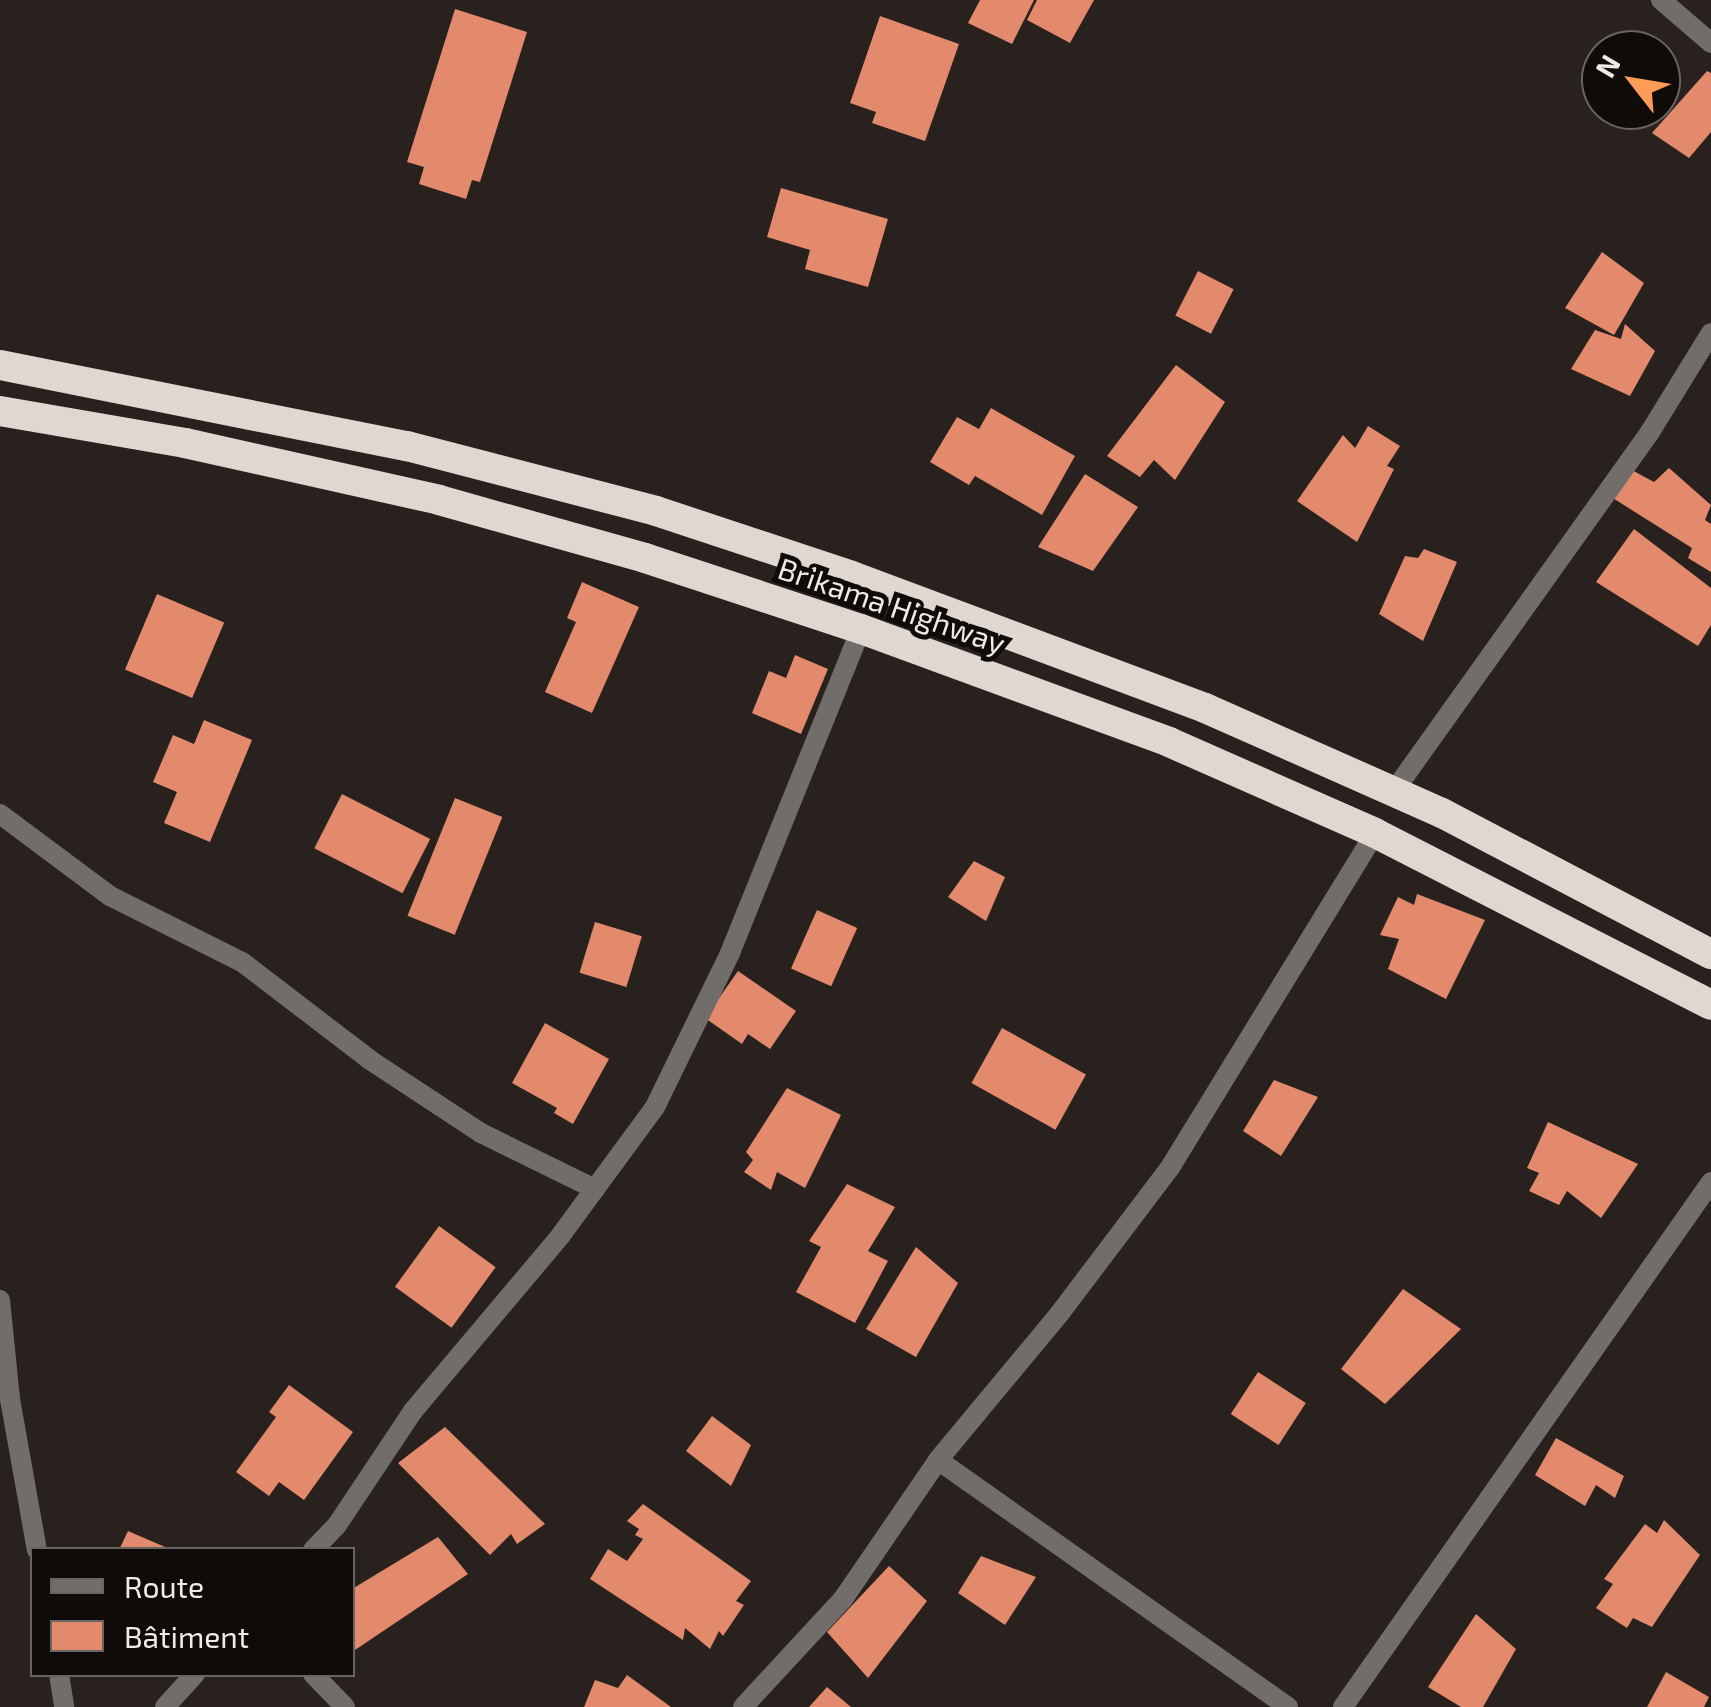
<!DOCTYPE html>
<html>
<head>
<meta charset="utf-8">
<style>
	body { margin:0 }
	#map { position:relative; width:1711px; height:1707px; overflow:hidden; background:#28211d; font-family:"Exo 2",sans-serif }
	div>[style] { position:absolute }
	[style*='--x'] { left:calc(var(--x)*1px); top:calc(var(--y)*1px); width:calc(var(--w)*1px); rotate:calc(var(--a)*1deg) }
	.building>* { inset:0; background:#e38a6d; transform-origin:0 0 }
	.street>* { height:20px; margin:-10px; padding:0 10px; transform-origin:10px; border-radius:10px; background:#716d6b }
	.highway>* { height:30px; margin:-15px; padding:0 15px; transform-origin:15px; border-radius:15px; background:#e0d7d1 }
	span { translate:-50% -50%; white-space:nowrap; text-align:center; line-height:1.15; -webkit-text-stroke:10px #0e0b09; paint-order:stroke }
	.street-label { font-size:30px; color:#efeae7 }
	.legend { position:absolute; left:30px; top:1547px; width:325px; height:130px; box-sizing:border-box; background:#0e0b09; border:2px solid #686462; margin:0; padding:12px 18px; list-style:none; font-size:30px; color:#efeae7 }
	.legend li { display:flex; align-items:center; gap:20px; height:50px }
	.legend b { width:50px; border:2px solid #686462 }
	.north { position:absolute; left:1581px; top:30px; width:100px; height:100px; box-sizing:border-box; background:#0e0b09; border:2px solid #686462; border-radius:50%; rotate:301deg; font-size:28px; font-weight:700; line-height:40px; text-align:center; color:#efeae7 }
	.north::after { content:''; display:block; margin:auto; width:35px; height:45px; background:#fe9c57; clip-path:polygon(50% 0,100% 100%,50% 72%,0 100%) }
</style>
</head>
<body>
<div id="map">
	<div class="building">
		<i style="clip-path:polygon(980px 0,1034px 0,1012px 44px,968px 23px)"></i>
		<i style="clip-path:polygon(1037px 0,1094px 0,1070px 43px,1027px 20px)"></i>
		<i style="clip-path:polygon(455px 9px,527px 32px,480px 182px,472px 180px,466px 199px,419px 184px,424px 167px,407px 162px)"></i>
		<i style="clip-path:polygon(880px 16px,959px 44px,925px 141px,872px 123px,876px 112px,850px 103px)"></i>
		<i style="clip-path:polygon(1707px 71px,1711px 73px,1711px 132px,1689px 158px,1652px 133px)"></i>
		<i style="clip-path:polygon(781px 188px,888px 219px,868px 287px,805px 269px,810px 250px,767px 237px)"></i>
		<i style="clip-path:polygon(1602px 252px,1644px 283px,1614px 335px,1565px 308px)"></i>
		<i style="left:1198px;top:271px;width:40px;height:50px;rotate:27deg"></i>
		<i style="clip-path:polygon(1625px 324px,1655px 351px,1630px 396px,1571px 369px,1595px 330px,1621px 339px)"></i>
		<i style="clip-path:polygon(1176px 365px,1225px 402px,1175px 480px,1154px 460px,1140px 477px,1107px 456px)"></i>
		<i style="clip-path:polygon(991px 408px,1075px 456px,1042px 515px,975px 476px,969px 485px,930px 462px,957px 417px,979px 429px)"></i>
		<i style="clip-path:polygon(1368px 426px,1400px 446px,1387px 466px,1394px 469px,1357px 542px,1297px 501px,1343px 435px,1355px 448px)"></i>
		<i style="clip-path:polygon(1669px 468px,1711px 505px,1705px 520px,1711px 524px,1711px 572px,1688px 558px,1692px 548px,1608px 495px,1630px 469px,1654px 482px)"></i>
		<i style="clip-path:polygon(1085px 474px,1138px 507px,1093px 571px,1038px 547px)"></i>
		<i style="clip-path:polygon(1634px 529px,1711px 588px,1711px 625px,1698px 646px,1596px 582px)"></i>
		<i style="clip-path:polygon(1424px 549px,1457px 562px,1423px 641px,1379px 614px,1405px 556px,1418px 558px)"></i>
		<i style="clip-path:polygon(582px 582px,639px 607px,592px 713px,545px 692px,576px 622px,567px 618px)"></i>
		<i style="left:157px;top:594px;width:73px;height:82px;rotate:23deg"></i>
		<i style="clip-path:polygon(795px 655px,828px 669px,801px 734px,752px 713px,769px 671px,786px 678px)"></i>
		<i style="clip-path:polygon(204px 720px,252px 740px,210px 842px,164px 823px,177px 792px,153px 782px,173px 735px,194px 744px)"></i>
		<i style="left:342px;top:794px;width:99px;height:61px;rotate:27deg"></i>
		<i style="left:455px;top:798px;width:51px;height:127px;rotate:22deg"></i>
		<i style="clip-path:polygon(974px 861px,1005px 877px,986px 921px,948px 897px)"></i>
		<i style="clip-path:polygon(1417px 894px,1485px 920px,1446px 999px,1388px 969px,1399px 939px,1380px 935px,1398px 897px,1414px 905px)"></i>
		<i style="left:817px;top:910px;width:44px;height:64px;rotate:24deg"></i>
		<i style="left:595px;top:922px;width:49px;height:53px;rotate:17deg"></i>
		<i style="clip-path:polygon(738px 971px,796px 1011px,770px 1049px,748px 1034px,742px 1044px,705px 1018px)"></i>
		<i style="clip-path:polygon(545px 1023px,609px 1059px,573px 1124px,554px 1113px,557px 1108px,512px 1083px)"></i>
		<i style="left:1002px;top:1028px;width:96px;height:63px;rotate:29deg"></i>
		<i style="clip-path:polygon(1274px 1080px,1318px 1097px,1281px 1156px,1243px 1131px)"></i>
		<i style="clip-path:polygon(787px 1088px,841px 1115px,805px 1188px,777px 1172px,771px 1190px,744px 1172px,753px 1160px,746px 1152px)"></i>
		<i style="clip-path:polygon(1548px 1122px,1638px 1164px,1601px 1218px,1567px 1191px,1559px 1205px,1529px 1191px,1539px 1173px,1527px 1168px)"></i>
		<i style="clip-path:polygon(847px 1184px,895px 1207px,868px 1251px,888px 1261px,855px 1323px,796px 1292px,821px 1247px,809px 1241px)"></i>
		<i style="left:439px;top:1226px;width:70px;height:75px;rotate:36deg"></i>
		<i style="clip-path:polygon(916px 1247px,958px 1283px,916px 1357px,866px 1329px)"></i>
		<i style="clip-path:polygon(1403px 1289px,1461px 1329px,1385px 1404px,1341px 1369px)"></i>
		<i style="left:1258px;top:1372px;width:57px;height:50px;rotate:33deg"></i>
		<i style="clip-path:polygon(289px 1385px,353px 1432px,304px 1500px,279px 1482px,269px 1496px,236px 1472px,276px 1417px,269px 1412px)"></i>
		<i style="clip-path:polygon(712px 1416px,751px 1445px,731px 1486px,686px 1451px)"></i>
		<i style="clip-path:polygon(445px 1427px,545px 1524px,517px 1544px,511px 1534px,490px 1555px,398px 1463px)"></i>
		<i style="clip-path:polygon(1556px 1438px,1624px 1476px,1615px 1498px,1596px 1485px,1585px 1506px,1535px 1475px)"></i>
		<i style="clip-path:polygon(643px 1504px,751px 1581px,736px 1601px,744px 1605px,723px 1636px,719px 1631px,710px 1649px,685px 1628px,683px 1640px,590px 1579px,608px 1549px,627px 1561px,643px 1539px,635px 1535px,639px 1529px,627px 1521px)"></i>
		<i style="clip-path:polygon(1664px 1520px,1700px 1555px,1652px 1627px,1633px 1618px,1627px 1628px,1596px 1608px,1613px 1584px,1604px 1579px,1645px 1524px,1657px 1533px)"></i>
		<i style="clip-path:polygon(128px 1531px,172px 1550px,119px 1550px)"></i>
		<i style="clip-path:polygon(438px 1537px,468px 1574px,352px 1652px,352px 1589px)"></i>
		<i style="clip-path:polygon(981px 1556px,1036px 1577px,1005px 1625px,958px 1593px)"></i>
		<i style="clip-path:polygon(889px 1566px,927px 1601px,868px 1678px,827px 1632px)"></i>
		<i style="clip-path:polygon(1476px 1614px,1516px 1649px,1483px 1707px,1461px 1707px,1428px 1687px)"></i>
		<i style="clip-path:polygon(1666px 1672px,1709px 1697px,1704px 1707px,1647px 1707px)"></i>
		<i style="clip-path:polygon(627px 1675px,671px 1707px,584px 1707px,595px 1680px,618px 1688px)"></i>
		<i style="clip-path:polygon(827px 1687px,851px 1707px,809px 1707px)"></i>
	</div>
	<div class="street">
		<i style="--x:1661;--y:0;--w:66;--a:40.7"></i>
		<i style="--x:1394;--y:791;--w:441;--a:-54.5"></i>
		<i style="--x:1650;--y:432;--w:116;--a:-58.4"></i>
		<i style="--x:0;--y:814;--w:137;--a:36.7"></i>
		<i style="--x:110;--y:896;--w:148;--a:26.6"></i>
		<i style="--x:242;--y:962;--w:161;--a:37.4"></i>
		<i style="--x:370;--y:1060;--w:133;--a:33.3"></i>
		<i style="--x:481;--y:1133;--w:127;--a:26.2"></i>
		<i style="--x:0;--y:1300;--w:100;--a:84.2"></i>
		<i style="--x:10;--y:1399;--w:153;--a:79.9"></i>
		<i style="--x:313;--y:1550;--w:35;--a:-46"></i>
		<i style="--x:337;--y:1525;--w:137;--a:-56.3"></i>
		<i style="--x:413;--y:1411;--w:230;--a:-49.9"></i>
		<i style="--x:561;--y:1235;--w:159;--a:-53.7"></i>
		<i style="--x:655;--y:1107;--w:171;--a:-64"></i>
		<i style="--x:730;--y:953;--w:349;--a:-68"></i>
		<i style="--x:59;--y:1674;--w:33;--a:81"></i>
		<i style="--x:313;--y:1674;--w:46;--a:45.9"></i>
		<i style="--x:165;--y:1707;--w:45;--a:-47.7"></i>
		<i style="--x:743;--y:1707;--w:147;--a:-47.2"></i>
		<i style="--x:843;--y:1599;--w:168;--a:-55.6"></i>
		<i style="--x:1288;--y:1707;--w:428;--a:-144.8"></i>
		<i style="--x:938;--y:1460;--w:191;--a:-50.3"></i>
		<i style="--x:1060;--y:1313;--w:184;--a:-52.9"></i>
		<i style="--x:1171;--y:1166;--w:391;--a:-58.5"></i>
		<i style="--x:1343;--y:1707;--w:641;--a:-54.97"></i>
	</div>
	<div class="highway">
		<i style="--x:0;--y:365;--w:415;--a:11.3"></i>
		<i style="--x:407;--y:446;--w:257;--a:14.6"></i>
		<i style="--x:656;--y:511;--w:206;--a:18.3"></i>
		<i style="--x:852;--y:576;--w:377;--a:20.5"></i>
		<i style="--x:1205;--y:708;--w:259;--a:23.9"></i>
		<i style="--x:1442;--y:813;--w:304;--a:27.7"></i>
		<i style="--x:0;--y:411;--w:188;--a:9.8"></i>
		<i style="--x:185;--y:443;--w:260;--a:12.6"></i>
		<i style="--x:439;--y:500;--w:214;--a:15.7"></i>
		<i style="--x:645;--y:558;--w:227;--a:18.2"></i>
		<i style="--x:861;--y:629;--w:328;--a:20.1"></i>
		<i style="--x:1169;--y:742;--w:225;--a:23.8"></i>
		<i style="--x:1375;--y:833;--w:377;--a:27.1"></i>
	</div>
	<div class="street-label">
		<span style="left:892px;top:605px;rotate:19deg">Brikama Highway</span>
	</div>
	<ul class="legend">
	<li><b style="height:12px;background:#716d6b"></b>Route</li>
	<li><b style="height:28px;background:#e38a6d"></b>Bâtiment</li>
	</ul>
	<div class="north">N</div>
</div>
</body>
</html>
